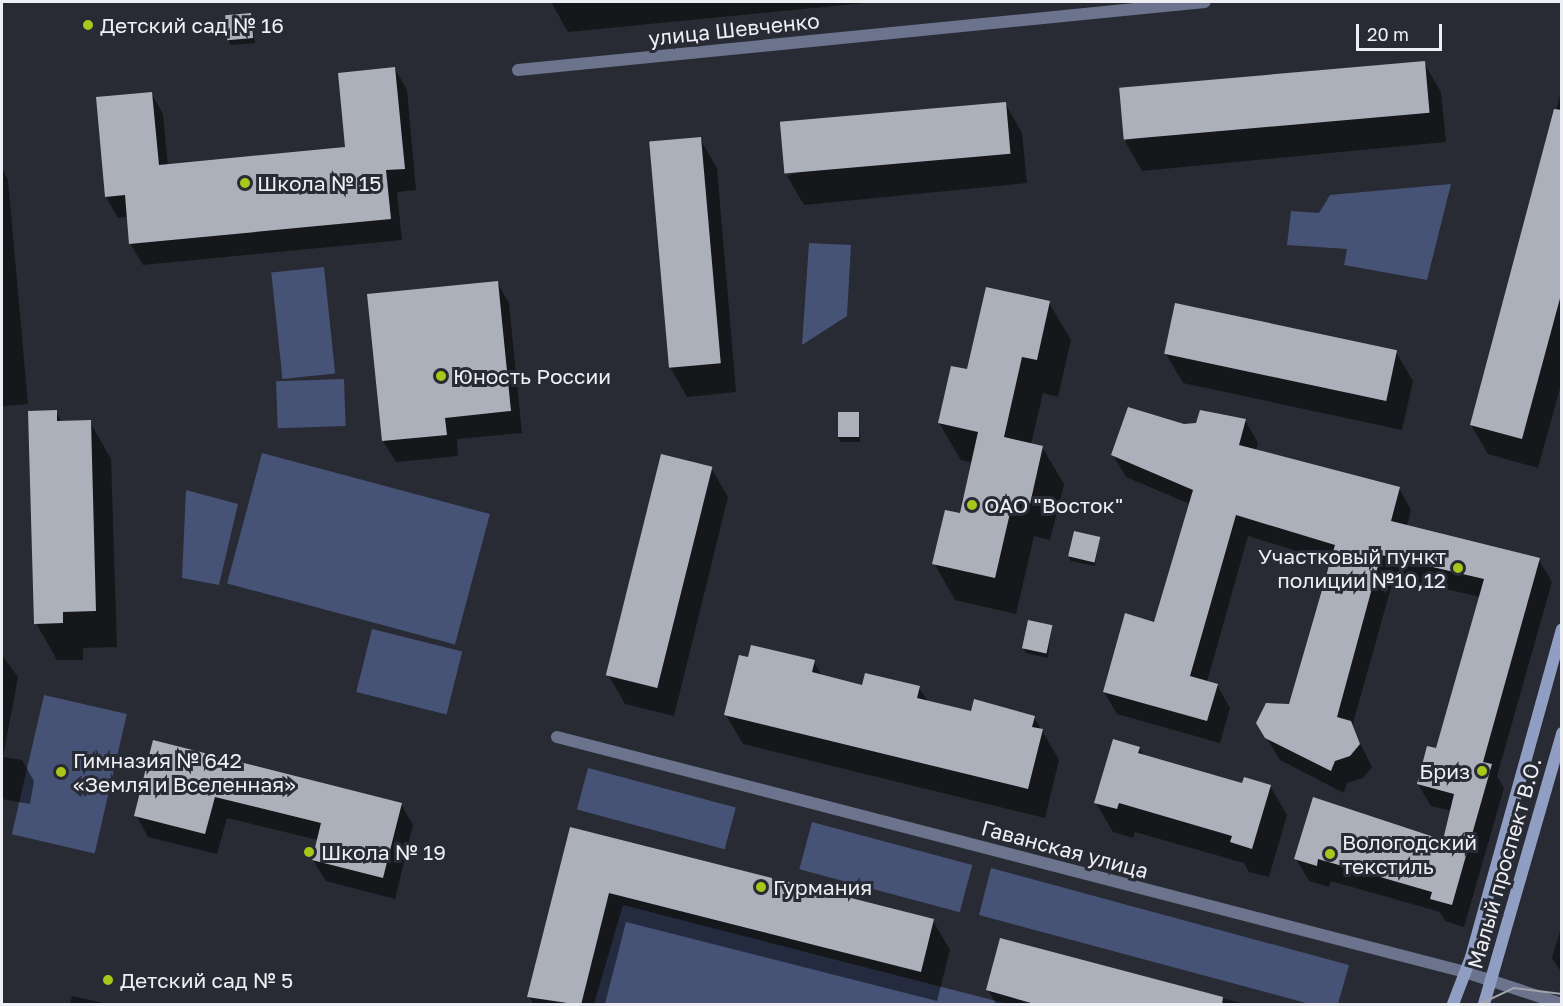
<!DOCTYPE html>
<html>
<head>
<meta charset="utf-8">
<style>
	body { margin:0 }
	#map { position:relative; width:1563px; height:1006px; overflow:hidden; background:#282b33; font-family:"Golos Text",sans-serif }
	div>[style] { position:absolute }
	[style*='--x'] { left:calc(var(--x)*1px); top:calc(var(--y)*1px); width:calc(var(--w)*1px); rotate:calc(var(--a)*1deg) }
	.green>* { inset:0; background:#465276; transform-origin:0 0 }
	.shadow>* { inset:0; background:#0007 }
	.building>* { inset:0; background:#acb0ba; transform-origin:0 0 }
	.minor>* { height:12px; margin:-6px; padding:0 6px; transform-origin:6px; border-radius:6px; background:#6c748d }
	.tertiary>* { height:12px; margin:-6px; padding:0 6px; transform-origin:6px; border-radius:6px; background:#6c748d }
	.secondary>* { height:12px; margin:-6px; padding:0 6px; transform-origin:6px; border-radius:6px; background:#919ec4 }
	.tram>* { height:1.5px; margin:-0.75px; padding:0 0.75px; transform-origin:0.75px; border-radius:0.75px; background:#a2a4ab }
	.dots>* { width:16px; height:16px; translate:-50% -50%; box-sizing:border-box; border:3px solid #282b33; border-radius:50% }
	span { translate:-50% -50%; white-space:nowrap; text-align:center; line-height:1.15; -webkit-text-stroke:6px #282b33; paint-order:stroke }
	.poi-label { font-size:21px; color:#edeff5 }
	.left { translate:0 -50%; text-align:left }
	.right { translate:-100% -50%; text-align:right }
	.street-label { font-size:21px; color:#edeff5 }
	.frame { position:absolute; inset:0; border:3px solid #edeff5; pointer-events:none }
	.scale { position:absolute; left:1356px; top:24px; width:86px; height:27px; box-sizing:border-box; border:3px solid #edeff5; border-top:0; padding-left:8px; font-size:18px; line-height:21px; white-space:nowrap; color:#edeff5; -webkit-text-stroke:4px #282b33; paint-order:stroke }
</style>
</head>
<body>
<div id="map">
	<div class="green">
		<i style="clip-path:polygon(1451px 184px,1427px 280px,1344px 265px,1347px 249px,1287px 245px,1291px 211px,1319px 213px,1330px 195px)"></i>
		<i style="clip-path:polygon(809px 243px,851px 245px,847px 316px,802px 345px)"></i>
		<i style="left:324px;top:267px;width:107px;height:53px;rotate:84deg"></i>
		<i style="left:344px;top:379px;width:47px;height:68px;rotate:88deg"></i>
		<i style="left:262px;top:453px;width:236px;height:135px;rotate:15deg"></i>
		<i style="clip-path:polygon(186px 490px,238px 504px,219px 585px,182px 578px)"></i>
		<i style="left:372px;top:629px;width:93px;height:65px;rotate:14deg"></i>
		<i style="left:44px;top:695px;width:85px;height:143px;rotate:13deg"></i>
		<i style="left:588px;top:768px;width:153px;height:43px;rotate:15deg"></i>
		<i style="left:812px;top:822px;width:166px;height:49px;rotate:15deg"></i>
		<i style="clip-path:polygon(991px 868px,1349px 965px,1338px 1004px,1310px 1004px,979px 915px)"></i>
		<i style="clip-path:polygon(623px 905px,1008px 1004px,594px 1004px)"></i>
	</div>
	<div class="shadow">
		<i style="clip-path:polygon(551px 2px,874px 2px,568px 32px)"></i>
		<i style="clip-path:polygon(251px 15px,255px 43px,231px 45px,228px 40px)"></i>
		<i style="clip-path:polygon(1424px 63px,1441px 92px,1446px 142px,1142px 171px,1125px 141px)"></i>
		<i style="clip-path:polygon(395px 69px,407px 90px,416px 190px,397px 192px,402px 240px,143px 265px,130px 243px,128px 217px,118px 218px,106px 197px,97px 99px,151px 93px,163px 114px,168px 166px,346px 149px)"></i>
		<i style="clip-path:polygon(1562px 88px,1562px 381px,1538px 468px,1488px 454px,1471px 425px)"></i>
		<i style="clip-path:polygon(1005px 103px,1022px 133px,1027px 183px,804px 205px,787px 176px)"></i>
		<i style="clip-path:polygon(700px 139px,717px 168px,736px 392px,687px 397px,670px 367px)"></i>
		<i style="clip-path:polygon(2px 168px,8px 180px,28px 404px,2px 406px)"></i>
		<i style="clip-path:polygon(497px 282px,509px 303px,522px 433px,457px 439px,458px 456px,396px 462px,383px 441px)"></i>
		<i style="clip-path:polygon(1049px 303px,1071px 340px,1058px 397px,1043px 393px,1031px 444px,1042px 447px,1064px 484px,1050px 540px,1034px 536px,1016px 614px,955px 600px,934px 563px,961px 515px,973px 463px,961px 460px,939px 423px,968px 371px)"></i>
		<i style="clip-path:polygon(1396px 352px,1413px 381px,1402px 430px,1183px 383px,1166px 354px)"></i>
		<i style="clip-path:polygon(56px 411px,62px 423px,90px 422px,111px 459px,117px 647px,83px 648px,83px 660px,57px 660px,36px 623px)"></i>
		<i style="clip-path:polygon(859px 414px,860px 442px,841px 442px,838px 437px)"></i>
		<i style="clip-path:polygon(1245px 420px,1258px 443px,1256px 450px,1399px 488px,1411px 510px,1407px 526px,1539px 560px,1552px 582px,1497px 776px,1504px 788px,1464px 927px,1445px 921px,1440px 912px,1331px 881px,1329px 887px,1309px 881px,1296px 859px,1444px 841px,1451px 811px,1431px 806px,1418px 784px,1437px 750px,1480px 597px,1394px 577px,1352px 727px,1372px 767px,1363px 778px,1347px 783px,1344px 793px,1280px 760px,1258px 723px,1291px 705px,1332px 562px,1248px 536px,1207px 682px,1217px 685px,1230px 708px,1220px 743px,1117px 714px,1104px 692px,1155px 624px,1190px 504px,1126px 477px,1113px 455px,1184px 425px)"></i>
		<i style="clip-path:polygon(711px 468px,728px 497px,674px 716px,625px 704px,608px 674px)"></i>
		<i style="clip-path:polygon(1099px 538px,1095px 566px,1071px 561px,1068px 556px)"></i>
		<i style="clip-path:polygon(1051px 627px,1048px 658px,1026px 653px,1023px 648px)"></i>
		<i style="clip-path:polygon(2px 655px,18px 677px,3px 757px,22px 760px,34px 781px,30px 804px,2px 799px)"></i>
		<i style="clip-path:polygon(749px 659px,814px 662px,822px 676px,863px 687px,919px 688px,928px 702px,972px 713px,1034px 717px,1059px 760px,1045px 818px,743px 744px,726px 715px)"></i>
		<i style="clip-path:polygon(154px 742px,401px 804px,413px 825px,395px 899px,326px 881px,313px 860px,318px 840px,227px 818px,217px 854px,148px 837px,136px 815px)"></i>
		<i style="clip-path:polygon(1139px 748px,1144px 756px,1243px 785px,1270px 786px,1287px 815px,1269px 877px,1249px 872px,1244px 863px,1135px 832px,1133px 838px,1113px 832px,1096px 803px)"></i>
		<i style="clip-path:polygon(571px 829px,933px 921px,950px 950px,937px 1001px,626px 922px,605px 1004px,533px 1004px,529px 996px)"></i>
		<i style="clip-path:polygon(1562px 925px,1562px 973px,1552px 958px)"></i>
		<i style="clip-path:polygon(1001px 939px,1245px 1004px,996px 1004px,988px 990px)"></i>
		<i style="clip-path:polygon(72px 996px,109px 1004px,70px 1004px)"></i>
	</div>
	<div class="building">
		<i style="left:251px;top:13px;width:25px;height:26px;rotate:85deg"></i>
		<i style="left:1425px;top:61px;width:52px;height:307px;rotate:85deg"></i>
		<i style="clip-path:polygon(395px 67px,405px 169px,386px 170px,391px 219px,129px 244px,125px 195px,105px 197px,96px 97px,152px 92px,159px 165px,345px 147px,338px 73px)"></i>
		<i style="left:1006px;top:102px;width:52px;height:227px;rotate:85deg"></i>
		<i style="clip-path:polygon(1554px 109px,1562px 110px,1562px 291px,1522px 439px,1470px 425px)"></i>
		<i style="left:701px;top:137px;width:227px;height:52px;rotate:85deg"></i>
		<i style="clip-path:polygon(498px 281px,511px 411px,445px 418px,447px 435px,382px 441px,367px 294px)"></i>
		<i style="clip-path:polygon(986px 287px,1050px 301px,1037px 360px,1022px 357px,1004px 437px,1043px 446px,1030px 504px,1013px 500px,995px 578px,932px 564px,945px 510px,960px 513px,978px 432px,938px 423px,951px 366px,967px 369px)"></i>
		<i style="left:1175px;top:303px;width:227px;height:52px;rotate:12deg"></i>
		<i style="clip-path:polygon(1128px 407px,1184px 424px,1196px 423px,1200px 410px,1246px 419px,1239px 445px,1400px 487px,1391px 521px,1540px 558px,1483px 762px,1492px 764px,1452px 905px,1430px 899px,1432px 892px,1318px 859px,1317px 866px,1294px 859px,1313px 797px,1443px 840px,1454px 794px,1417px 784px,1427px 746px,1436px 748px,1484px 579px,1381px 555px,1337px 717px,1351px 721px,1360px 744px,1350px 756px,1335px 761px,1331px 771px,1265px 738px,1256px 723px,1266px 703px,1289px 704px,1335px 545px,1236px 515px,1190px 676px,1218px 684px,1207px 721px,1103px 692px,1125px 613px,1154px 622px,1193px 490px,1111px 455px)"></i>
		<i style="clip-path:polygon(57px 410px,57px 421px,91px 420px,96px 611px,63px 612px,63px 623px,34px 624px,28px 411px)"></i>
		<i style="left:838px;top:412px;width:21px;height:25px"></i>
		<i style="left:661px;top:454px;width:53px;height:228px;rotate:14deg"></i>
		<i style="left:1074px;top:531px;width:27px;height:26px;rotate:13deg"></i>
		<i style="left:1028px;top:620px;width:25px;height:29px;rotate:12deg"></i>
		<i style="clip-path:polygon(751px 645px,815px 660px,812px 672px,862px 685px,865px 673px,920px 686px,917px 698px,971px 711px,974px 699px,1035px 716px,1032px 727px,1043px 729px,1028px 789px,724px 715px,739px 655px,748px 657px)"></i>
		<i style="clip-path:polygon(1113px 739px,1140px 747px,1138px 753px,1242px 783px,1244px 777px,1271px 785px,1252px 849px,1230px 842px,1232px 836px,1119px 803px,1117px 809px,1094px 803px)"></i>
		<i style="clip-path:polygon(153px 740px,402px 803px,383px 878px,312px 860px,321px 823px,215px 797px,205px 834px,134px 816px)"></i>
		<i style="clip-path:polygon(570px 827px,934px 919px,921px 972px,609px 893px,581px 1005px,527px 997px)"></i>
		<i style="clip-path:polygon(1000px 938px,1223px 997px,1222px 1005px,1038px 1005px,986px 990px)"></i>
	</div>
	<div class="minor">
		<i style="--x:518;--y:70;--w:690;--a:-5.65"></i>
		<i style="--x:557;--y:737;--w:938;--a:14.51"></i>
	</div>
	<div class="tertiary">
		<i style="--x:1465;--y:972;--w:102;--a:18.3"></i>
	</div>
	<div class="secondary">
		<i style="--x:1453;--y:1004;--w:50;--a:-69"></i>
		<i style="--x:1471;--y:957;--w:340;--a:-74.5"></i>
		<i style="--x:1484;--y:1004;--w:282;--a:-73.9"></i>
	</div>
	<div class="tram">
		<i style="--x:1480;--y:1004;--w:38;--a:-25"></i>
		<i style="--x:1514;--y:988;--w:48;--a:7.1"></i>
		<i style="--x:1505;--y:1004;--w:41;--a:0"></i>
	</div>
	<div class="dots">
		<i style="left:88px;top:25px;background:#a9c71b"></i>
		<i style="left:245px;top:183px;background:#a9c71b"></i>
		<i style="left:441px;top:376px;background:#a9c71b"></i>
		<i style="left:972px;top:505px;background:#a9c71b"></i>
		<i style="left:1458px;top:568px;background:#a9c71b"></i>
		<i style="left:1482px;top:771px;background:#a9c71b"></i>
		<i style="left:61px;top:772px;background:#a9c71b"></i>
		<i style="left:309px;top:852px;background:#a9c71b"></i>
		<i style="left:1330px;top:854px;background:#a9c71b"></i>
		<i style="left:761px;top:887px;background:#a9c71b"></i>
		<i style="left:108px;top:980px;background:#a9c71b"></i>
	</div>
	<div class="poi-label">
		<span class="left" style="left:100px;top:25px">Детский сад № 16</span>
		<span class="left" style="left:257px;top:183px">Школа № 15</span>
		<span class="left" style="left:453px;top:376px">Юность России</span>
		<span class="left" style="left:984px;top:505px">ОАО "Восток"</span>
		<span class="right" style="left:1446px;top:568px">Участковый пункт<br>полиции №10,12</span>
		<span class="left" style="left:73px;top:772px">Гимназия № 642<br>«Земля и Вселенная»</span>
		<span class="right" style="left:1470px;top:771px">Бриз</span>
		<span class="left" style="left:1342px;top:854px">Вологодский<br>текстиль</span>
		<span class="left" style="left:321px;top:852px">Школа № 19</span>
		<span class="left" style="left:773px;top:887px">Гурмания</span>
		<span class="left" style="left:120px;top:980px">Детский сад № 5</span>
	</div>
	<div class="street-label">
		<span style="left:734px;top:29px;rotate:-6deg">улица Шевченко</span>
		<span style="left:1065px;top:849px;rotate:15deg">Гаванская улица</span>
		<span style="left:1504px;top:863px;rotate:-74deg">Малый проспект В.О.</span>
	</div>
	<div class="frame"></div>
	<div class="scale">20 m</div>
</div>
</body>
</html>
